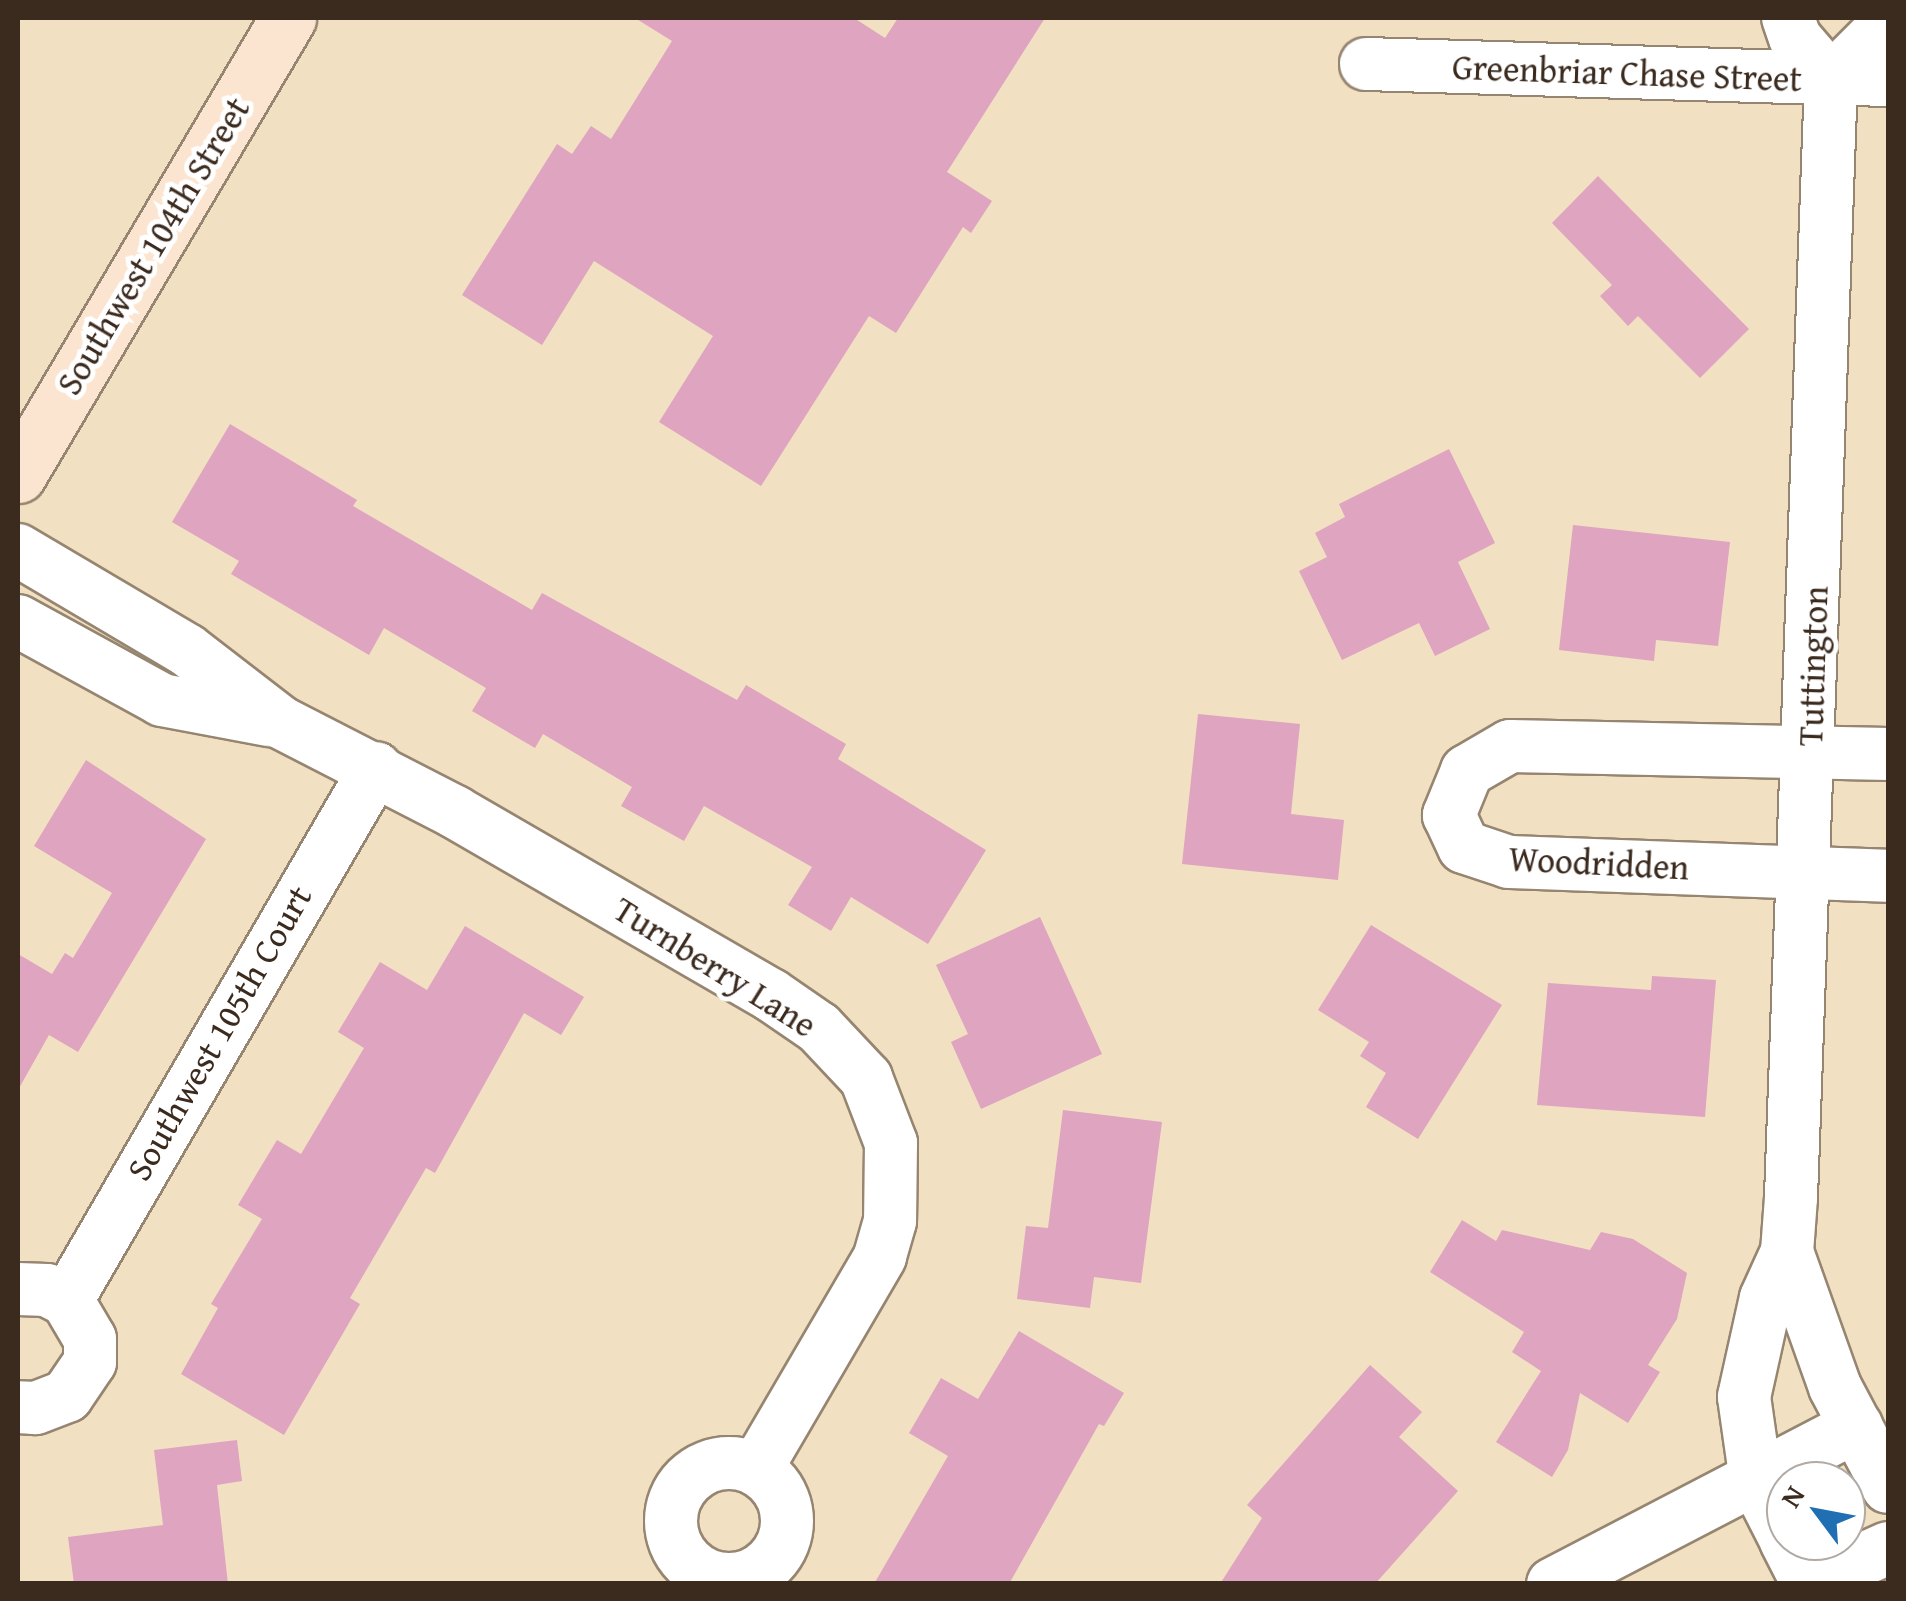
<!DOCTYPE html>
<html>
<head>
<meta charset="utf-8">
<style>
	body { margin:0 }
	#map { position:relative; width:1906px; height:1601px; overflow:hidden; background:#f2e0c2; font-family:"Gentium Book Plus",serif }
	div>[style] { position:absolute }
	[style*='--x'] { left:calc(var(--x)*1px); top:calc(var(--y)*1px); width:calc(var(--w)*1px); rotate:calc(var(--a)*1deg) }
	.building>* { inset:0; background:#dea4c0 }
	.roads { filter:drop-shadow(2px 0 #968570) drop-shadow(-2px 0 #968570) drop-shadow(0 2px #968570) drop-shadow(0 -2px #968570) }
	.minor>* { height:52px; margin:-26px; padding:0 26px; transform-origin:26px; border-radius:26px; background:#fff }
	.minor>.ring { margin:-26px; padding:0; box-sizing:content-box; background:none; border:52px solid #fff; border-radius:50% }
	.secondary>* { height:55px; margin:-27.5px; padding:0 27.5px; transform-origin:27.5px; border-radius:27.5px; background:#fce5d0 }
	span { translate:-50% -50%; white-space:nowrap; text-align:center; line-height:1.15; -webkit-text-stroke:10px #fff; paint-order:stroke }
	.street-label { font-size:35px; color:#3b2a1e }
	.frame { position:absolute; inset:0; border:20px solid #3b2a1e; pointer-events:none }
	.north { position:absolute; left:1766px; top:1461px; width:100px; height:100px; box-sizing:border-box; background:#fff; border:2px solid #b1aaa5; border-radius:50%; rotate:302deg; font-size:28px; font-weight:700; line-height:40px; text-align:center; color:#3b2a1e }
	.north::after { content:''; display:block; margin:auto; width:35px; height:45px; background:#1f6fb2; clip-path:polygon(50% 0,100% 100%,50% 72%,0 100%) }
</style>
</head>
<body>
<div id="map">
	<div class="building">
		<i style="clip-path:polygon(635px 18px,854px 18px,885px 38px,898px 18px,1045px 18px,947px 172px,992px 201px,971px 233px,963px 227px,896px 333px,869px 316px,761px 486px,659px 422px,713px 336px,594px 261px,542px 345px,462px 295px,557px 144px,572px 154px,591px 126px,611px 139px,672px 41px)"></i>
		<i style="clip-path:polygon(1598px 176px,1749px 329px,1700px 378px,1638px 316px,1628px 326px,1600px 296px,1612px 285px,1552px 223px)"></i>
		<i style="clip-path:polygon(230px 424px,357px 500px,353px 506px,532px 610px,542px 593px,737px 700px,746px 685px,846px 744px,838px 759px,986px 850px,928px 944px,851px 897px,831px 931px,788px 905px,812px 867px,704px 806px,684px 841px,621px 806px,632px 787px,543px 734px,535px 748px,472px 711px,486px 688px,384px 628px,369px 655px,231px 574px,239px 561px,172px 522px)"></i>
		<i style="clip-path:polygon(1449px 449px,1495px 543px,1458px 562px,1490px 629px,1435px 656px,1419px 623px,1342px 660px,1299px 571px,1327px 557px,1315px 533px,1345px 517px,1339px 504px)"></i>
		<i style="clip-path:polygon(1573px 525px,1730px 542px,1718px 646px,1656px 640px,1654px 661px,1559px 650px)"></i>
		<i style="clip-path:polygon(1198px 714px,1300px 724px,1291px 814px,1344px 820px,1338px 880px,1182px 864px)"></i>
		<i style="clip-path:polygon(86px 760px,206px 839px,78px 1052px,49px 1035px,18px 1090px,18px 954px,52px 974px,65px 953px,73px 958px,112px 893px,34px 846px)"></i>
		<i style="clip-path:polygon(1040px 917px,1102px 1054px,981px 1109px,951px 1042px,968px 1034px,936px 965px)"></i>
		<i style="clip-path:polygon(1371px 925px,1502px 1005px,1418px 1139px,1366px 1107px,1386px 1073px,1360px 1056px,1369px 1042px,1318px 1010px)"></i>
		<i style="clip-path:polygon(465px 926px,584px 997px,561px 1035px,524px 1013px,435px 1173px,426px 1168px,350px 1298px,360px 1304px,284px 1435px,181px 1374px,218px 1308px,211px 1304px,262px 1219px,238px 1205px,277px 1140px,301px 1154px,364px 1048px,338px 1032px,380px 962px,427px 990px)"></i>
		<i style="clip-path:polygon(1652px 976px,1716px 980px,1705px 1117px,1537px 1105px,1548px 983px,1651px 990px)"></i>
		<i style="clip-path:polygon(1063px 1110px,1162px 1122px,1141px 1283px,1094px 1277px,1090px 1308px,1017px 1299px,1026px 1226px,1048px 1228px)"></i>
		<i style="clip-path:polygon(1462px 1220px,1496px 1241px,1502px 1230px,1590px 1250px,1601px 1232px,1633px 1239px,1687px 1273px,1677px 1319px,1648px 1365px,1660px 1372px,1628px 1423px,1580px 1393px,1568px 1450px,1552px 1477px,1496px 1442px,1541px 1371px,1512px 1352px,1524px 1332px,1430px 1272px)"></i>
		<i style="clip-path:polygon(1019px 1331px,1124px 1393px,1104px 1426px,1099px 1424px,1009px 1584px,874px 1584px,948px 1456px,909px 1433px,941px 1378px,978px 1399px)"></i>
		<i style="clip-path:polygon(1370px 1365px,1422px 1412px,1399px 1437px,1458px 1491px,1375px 1584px,1220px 1584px,1262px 1518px,1247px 1505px)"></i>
		<i style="clip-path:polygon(237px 1440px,242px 1481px,217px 1485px,228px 1584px,74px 1584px,68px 1537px,163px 1525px,154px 1450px)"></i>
	</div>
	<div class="roads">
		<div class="minor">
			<i style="--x:1366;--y:64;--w:522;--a:1.76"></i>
			<i style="--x:1831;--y:80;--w:81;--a:-45"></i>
			<i style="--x:18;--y:550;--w:196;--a:30.6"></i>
			<i style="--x:187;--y:650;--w:118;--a:37.7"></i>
			<i style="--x:280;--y:722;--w:197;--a:27.2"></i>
			<i style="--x:455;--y:812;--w:365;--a:30.1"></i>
			<i style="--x:771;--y:995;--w:58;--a:34.5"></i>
			<i style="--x:819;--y:1028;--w:69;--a:46.8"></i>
			<i style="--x:866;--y:1078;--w:70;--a:69"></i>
			<i style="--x:891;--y:1143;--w:78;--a:90.7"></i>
			<i style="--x:890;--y:1221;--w:37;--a:106"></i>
			<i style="--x:880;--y:1257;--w:246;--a:120.3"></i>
			<i style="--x:18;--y:621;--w:164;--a:28.7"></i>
			<i style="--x:162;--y:700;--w:109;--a:10.6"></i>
			<i style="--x:1888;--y:754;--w:378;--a:-178.8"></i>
			<i style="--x:1510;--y:746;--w:50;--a:149.8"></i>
			<i style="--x:1467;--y:771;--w:48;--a:112.2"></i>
			<i style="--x:1449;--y:815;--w:35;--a:65"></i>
			<i style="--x:1464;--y:847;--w:47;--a:18.4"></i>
			<i style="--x:1509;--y:862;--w:379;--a:2.1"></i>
			<i style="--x:1787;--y:1252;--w:143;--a:70.4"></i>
			<i style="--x:1835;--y:1387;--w:113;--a:62.1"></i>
			<i style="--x:18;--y:1289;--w:29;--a:2"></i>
			<i style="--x:47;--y:1290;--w:22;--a:27"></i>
			<i style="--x:67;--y:1300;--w:45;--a:59.5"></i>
			<i style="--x:90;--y:1339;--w:23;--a:90"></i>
			<i style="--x:90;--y:1362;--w:41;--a:124.1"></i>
			<i style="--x:67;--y:1396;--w:34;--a:159"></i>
			<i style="--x:35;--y:1408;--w:17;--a:-177"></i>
			<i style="--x:67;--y:1300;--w:615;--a:-59.85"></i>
			<i class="ring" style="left:671px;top:1463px;width:64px;height:64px"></i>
			<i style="--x:1786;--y:1540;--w:66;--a:-117"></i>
			<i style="--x:1756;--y:1481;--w:85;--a:-98.1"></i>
			<i style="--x:1744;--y:1397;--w:101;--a:-77.5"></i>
			<i style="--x:1766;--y:1298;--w:51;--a:-65.5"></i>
			<i style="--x:1787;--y:1252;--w:55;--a:-85.8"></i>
			<i style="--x:1791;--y:1197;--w:1118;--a:-87.95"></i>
			<i style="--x:1831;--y:80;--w:55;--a:-130.6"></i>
			<i style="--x:1795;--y:38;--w:21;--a:-109"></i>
			<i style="--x:1786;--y:1541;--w:48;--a:62.9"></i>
			<i style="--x:1808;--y:1584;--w:88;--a:-24.2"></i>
			<i style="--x:1553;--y:1584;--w:342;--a:-27.5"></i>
		</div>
		<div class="secondary">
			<i style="--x:18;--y:475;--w:531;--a:-59.42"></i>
		</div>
	</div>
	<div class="street-label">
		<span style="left:1627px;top:73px;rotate:2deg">Greenbriar Chase Street</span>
		<span style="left:153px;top:246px;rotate:-59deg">Southwest 104th Street</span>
		<span style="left:1813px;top:666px;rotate:-88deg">Tuttington</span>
		<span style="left:1599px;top:863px;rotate:3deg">Woodridden</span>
		<span style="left:715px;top:967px;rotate:32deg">Turnberry Lane</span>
		<span style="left:219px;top:1033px;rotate:-60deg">Southwest 105th Court</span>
	</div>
	<div class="frame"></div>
	<div class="north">N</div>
</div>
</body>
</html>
